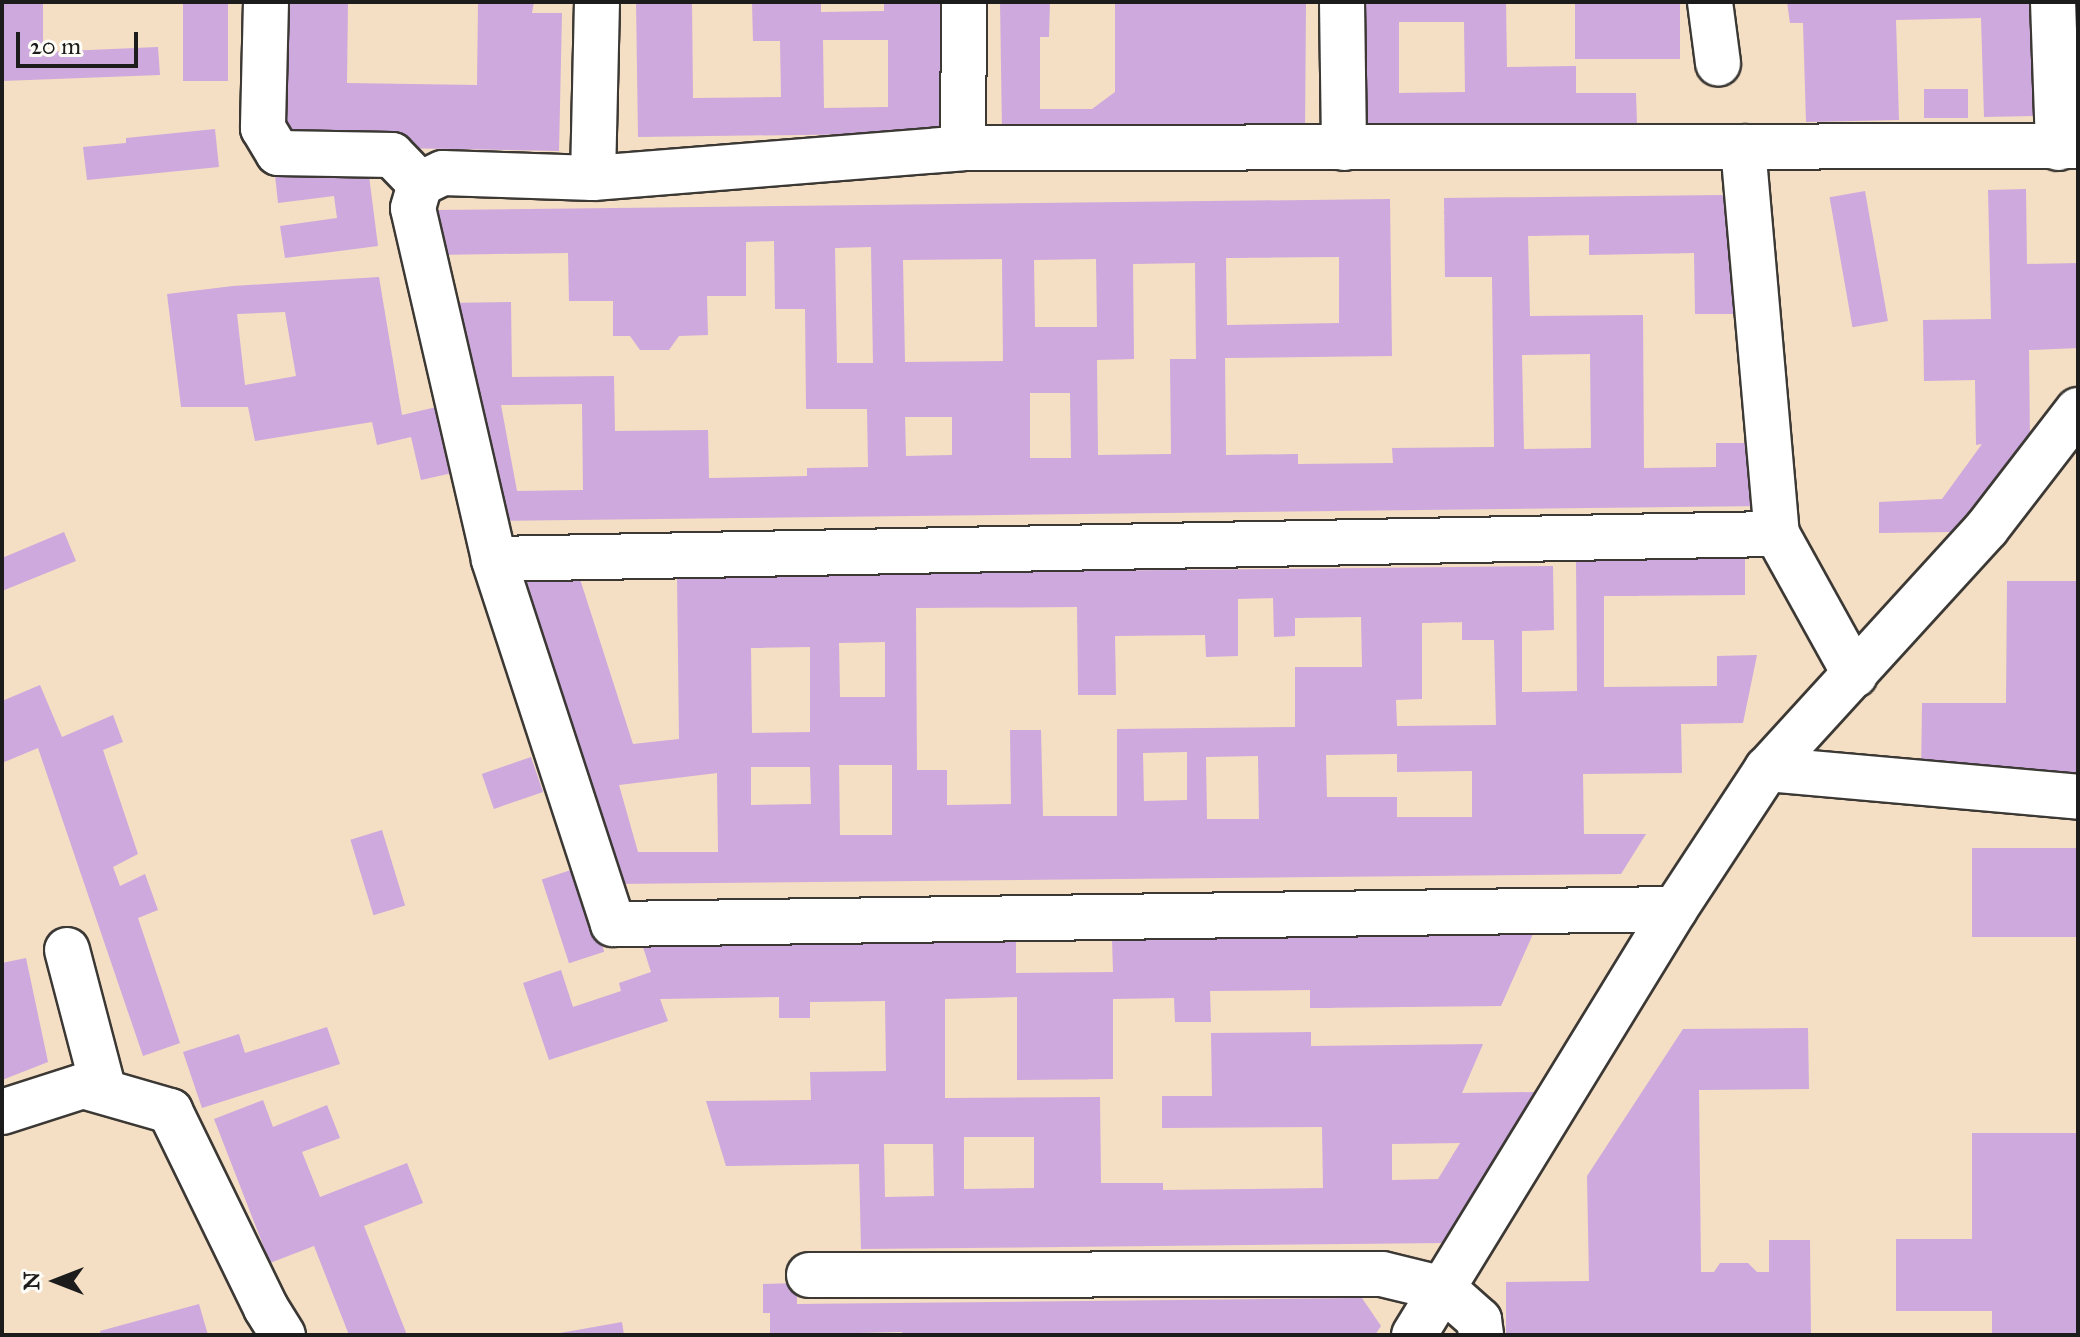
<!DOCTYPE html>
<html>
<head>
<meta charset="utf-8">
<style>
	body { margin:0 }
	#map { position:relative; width:2080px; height:1337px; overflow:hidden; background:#f4dec4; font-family:"IM FELL Great Primer",serif }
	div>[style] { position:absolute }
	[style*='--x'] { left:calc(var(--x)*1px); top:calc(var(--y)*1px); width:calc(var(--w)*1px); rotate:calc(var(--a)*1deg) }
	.building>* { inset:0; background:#cda9dd; transform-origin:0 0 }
	.roads { filter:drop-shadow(2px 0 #3c3935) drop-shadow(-2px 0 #3c3935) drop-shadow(0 2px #3c3935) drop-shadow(0 -2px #3c3935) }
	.minor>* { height:44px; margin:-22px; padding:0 22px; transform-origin:22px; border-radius:22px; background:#fff }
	span { translate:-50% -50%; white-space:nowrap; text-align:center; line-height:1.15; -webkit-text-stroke:7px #fdfcf7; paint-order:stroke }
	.frame { position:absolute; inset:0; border:4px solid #1c1c1c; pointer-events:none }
	.north { position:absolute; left:16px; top:1241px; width:80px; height:80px; -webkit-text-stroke:6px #fdfcf7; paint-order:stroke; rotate:270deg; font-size:22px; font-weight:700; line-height:32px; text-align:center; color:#1c1c1c }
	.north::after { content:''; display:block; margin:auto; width:28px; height:36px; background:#1c1c1c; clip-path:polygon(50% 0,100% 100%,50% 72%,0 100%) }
	.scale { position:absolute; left:16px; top:32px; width:122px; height:36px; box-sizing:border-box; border:4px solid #1c1c1c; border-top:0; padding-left:10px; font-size:24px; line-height:28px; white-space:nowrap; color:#1c1c1c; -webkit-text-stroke:6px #fdfcf7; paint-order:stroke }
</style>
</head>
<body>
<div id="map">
	<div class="building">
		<i style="clip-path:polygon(2px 2px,43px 2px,43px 52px,158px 47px,160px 75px,2px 81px)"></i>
		<i style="left:183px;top:2px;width:45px;height:79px"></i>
		<i style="clip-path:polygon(287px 2px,348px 2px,347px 83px,477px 85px,478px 2px,534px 2px,532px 13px,562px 13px,559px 151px,285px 146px)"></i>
		<i style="clip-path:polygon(evenodd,636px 2px,692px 2px,693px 98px,781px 97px,780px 41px,753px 41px,752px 2px,821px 2px,821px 12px,884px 11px,884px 2px,946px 2px,947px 133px,638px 137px,636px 2px,823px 40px,888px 40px,888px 107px,824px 108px,823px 40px)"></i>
		<i style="clip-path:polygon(1000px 2px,1050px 2px,1049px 37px,1040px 37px,1040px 109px,1092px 109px,1115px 92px,1115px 2px,1306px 2px,1305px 132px,1002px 132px)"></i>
		<i style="clip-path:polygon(evenodd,1361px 2px,1506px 2px,1507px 67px,1576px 66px,1576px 93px,1636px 93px,1637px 124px,1362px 126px,1361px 2px,1399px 22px,1464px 22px,1465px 92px,1399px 93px,1399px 22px)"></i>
		<i style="left:1575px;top:2px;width:105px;height:57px"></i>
		<i style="clip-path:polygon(1787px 2px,2033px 2px,2036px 116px,1984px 117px,1981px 18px,1896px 20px,1899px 120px,1806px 122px,1803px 23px,1790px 23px)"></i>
		<i style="left:1968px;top:89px;width:29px;height:44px;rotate:90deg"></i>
		<i style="clip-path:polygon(215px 129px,219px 167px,87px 180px,83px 147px,126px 143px,126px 138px)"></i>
		<i style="clip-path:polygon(274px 166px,368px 168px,378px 246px,285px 258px,280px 226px,337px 218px,334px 196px,278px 203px)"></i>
		<i style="clip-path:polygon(2026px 189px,2027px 264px,2078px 263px,2078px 348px,2029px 350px,2030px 443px,1973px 522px,1953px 532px,1879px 533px,1879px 502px,1942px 499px,1982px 444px,1976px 445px,1975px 380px,1924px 381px,1923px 320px,1991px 319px,1988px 190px)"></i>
		<i style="left:1865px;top:191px;width:132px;height:36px;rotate:80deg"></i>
		<i style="clip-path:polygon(evenodd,1723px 195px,1735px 314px,1695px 314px,1694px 253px,1589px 255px,1589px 235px,1528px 236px,1530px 316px,1643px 315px,1644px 468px,1716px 467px,1716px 443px,1750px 443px,1763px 506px,496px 521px,448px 303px,511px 302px,512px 377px,614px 376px,615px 431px,708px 430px,709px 478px,807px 476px,807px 468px,868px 467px,867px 409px,806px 409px,805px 309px,775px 309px,774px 241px,746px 242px,746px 296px,707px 296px,708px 335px,679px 336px,669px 350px,640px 350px,630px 336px,613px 336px,613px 301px,569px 301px,568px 253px,435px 255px,435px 210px,1390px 199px,1392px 356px,1225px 358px,1226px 455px,1298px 454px,1298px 464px,1393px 463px,1392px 448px,1494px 447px,1492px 277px,1445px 277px,1444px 198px,1723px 195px,871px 247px,873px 363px,837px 363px,835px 248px,871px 247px,1723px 195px,1339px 257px,1339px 323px,1227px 325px,1226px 258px,1339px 257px,1723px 195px,1002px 259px,1003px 361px,905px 362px,903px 260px,1002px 259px,1723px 195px,1096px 259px,1097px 327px,1035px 327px,1034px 260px,1096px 259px,1723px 195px,1195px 263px,1196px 359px,1170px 359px,1171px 454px,1098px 455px,1097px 360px,1134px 359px,1133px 264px,1195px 263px,1723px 195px,1590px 354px,1591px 448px,1524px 449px,1522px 355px,1590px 354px,1723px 195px,1030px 393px,1070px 393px,1071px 458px,1030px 458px,1030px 393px,1723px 195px,582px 404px,583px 490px,517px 491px,501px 405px,582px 404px,1723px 195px,905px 417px,952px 417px,952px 455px,906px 456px,905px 417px)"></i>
		<i style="clip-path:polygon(evenodd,379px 277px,402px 415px,441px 406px,457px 472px,421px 480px,411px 437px,377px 445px,372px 422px,255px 441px,248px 407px,181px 407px,167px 294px,233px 286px,379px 277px,285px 312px,296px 376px,245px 385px,237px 314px,285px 312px)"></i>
		<i style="clip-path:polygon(64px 532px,76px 561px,2px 591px,2px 558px)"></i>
		<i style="clip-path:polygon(evenodd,1745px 557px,1745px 595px,1604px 596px,1604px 687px,1717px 686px,1717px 656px,1757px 655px,1743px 723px,1681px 724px,1682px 773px,1583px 774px,1584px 834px,1646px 834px,1621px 874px,611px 884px,518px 577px,579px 576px,633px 744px,679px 739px,677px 575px,1553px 566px,1554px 630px,1522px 631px,1522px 692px,1577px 691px,1576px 559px,1745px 557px,1273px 598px,1274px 637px,1295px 636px,1295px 618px,1361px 617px,1362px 667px,1295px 667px,1295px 727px,1117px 729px,1117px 816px,1043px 816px,1041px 730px,1010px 730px,1011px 804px,947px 805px,947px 770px,917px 770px,916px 608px,1077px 607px,1078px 695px,1116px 695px,1115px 636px,1205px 635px,1206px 657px,1238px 656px,1238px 599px,1273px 598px,1745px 557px,1462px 622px,1462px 640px,1494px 640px,1496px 725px,1397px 726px,1396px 700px,1422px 699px,1422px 623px,1462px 622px,1745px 557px,885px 642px,885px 697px,840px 697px,839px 643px,885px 642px,1745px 557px,810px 647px,810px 732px,752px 733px,751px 648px,810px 647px,1745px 557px,1187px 752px,1187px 800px,1144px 801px,1143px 753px,1187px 752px,1745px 557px,1397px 754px,1397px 772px,1472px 771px,1472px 817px,1397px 817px,1397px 797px,1327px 797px,1326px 755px,1397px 754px,1745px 557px,1258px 756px,1259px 819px,1207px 819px,1206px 757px,1258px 756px,1745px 557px,839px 765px,892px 765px,892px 835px,840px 835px,839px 765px,1745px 557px,751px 767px,810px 767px,811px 804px,751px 805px,751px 767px,1745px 557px,717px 773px,718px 852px,638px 852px,619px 785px,717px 773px)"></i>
		<i style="clip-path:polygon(2007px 581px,2078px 581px,2078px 782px,1921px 781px,1922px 703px,2006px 703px)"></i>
		<i style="clip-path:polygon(40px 685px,62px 737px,113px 715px,123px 742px,103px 750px,138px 854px,113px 867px,120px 886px,145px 874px,158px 910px,138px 918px,180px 1043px,143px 1056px,38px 748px,2px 763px,2px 701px)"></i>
		<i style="left:531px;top:757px;width:37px;height:52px;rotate:71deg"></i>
		<i style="left:382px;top:830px;width:79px;height:33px;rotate:73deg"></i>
		<i style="left:1972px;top:848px;width:106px;height:89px"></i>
		<i style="left:577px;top:868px;width:88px;height:37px;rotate:72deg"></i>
		<i style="clip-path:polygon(evenodd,1533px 934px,1501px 1006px,1310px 1008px,1310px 990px,1210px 991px,1211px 1022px,1175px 1022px,1174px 998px,1113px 999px,1113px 1079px,1017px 1080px,1017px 997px,945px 999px,945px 1098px,1100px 1097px,1101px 1183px,1163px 1183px,1163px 1190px,1323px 1188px,1322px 1127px,1162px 1128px,1162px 1096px,1212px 1096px,1211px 1033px,1311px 1032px,1311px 1046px,1483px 1044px,1462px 1093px,1535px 1092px,1445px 1243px,861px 1249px,859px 1164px,726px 1166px,706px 1101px,811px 1100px,810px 1072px,886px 1071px,885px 1001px,810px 1002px,810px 1018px,779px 1018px,779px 997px,660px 999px,668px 1021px,549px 1060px,523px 983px,561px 970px,573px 1007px,621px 991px,619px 983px,651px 972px,642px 944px,1016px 940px,1016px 973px,1113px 972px,1112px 939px,1533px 934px,964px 1137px,1034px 1137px,1034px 1188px,964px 1189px,964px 1137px,1533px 934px,1460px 1143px,1438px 1179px,1392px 1180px,1392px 1144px,1460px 1143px,1533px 934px,884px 1144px,933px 1144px,934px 1196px,885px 1197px,884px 1144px)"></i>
		<i style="clip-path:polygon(26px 958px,48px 1062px,2px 1080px,2px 963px)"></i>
		<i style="clip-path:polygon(327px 1027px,340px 1064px,202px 1108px,183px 1052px,239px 1034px,245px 1053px)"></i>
		<i style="clip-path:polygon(1808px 1028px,1809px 1089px,1699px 1090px,1701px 1272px,1714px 1272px,1720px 1263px,1748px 1263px,1757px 1272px,1769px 1272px,1769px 1240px,1810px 1240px,1811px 1335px,1506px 1335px,1506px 1282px,1589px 1281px,1587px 1176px,1683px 1029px)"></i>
		<i style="clip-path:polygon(263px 1100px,273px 1127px,327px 1105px,340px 1138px,302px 1152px,320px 1197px,407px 1163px,423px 1203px,364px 1226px,407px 1335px,349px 1335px,314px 1246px,270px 1263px,214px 1119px)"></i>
		<i style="clip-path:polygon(1972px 1133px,2078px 1133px,2078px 1335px,1992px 1335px,1992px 1311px,1896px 1311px,1896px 1239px,1972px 1239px)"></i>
		<i style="clip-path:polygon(797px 1283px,797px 1304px,1362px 1298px,1381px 1326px,1375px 1335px,902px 1335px,902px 1332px,770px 1335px,770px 1313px,763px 1313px,763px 1284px)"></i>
		<i style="clip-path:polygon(199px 1304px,208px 1335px,101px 1335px,100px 1331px)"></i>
		<i style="clip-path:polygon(622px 1322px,624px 1335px,560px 1335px,560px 1333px)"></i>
	</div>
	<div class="roads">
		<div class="minor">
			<i style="--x:266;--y:2;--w:126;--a:91.4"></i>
			<i style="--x:263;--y:128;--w:29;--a:59"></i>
			<i style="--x:278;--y:153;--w:114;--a:1"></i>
			<i style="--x:392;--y:155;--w:40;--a:46"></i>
			<i style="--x:1342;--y:2;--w:146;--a:89.2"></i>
			<i style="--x:1710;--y:2;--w:62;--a:82.5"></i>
			<i style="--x:2053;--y:2;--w:146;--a:88"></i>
			<i style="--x:1743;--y:147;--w:388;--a:85"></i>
			<i style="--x:1777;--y:534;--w:161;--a:61"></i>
			<i style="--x:963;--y:148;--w:146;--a:-89.6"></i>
			<i style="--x:593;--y:178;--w:176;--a:-88.7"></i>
			<i style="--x:494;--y:559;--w:1283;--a:-1.12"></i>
			<i style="--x:1767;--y:769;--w:312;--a:5.1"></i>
			<i style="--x:1675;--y:909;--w:1062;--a:179.19"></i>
			<i style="--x:613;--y:924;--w:384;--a:-108.1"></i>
			<i style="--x:494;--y:559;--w:360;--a:-103"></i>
			<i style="--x:413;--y:208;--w:25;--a:-74"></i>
			<i style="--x:420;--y:184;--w:25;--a:-26"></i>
			<i style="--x:443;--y:173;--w:150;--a:1.9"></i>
			<i style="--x:593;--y:178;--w:371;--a:-4.6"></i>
			<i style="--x:963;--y:148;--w:1115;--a:-0.1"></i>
			<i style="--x:67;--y:950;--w:146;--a:75.3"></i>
			<i style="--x:2;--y:1112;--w:85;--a:-17.8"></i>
			<i style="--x:83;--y:1086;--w:91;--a:16"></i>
			<i style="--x:170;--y:1111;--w:219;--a:64"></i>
			<i style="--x:266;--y:1308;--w:32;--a:58"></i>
			<i style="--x:809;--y:1275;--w:573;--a:-0.1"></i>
			<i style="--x:1382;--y:1274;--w:64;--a:13.6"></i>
			<i style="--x:1444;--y:1289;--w:47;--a:41.5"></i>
			<i style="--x:1479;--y:1320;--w:15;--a:82"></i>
			<i style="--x:1414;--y:1335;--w:500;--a:-58.5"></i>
			<i style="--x:1675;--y:909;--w:168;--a:-56.7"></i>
			<i style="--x:1767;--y:769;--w:326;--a:-47.6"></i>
			<i style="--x:1987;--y:528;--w:149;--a:-52.4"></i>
		</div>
	</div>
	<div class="frame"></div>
	<div class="north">N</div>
	<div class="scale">20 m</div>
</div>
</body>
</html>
